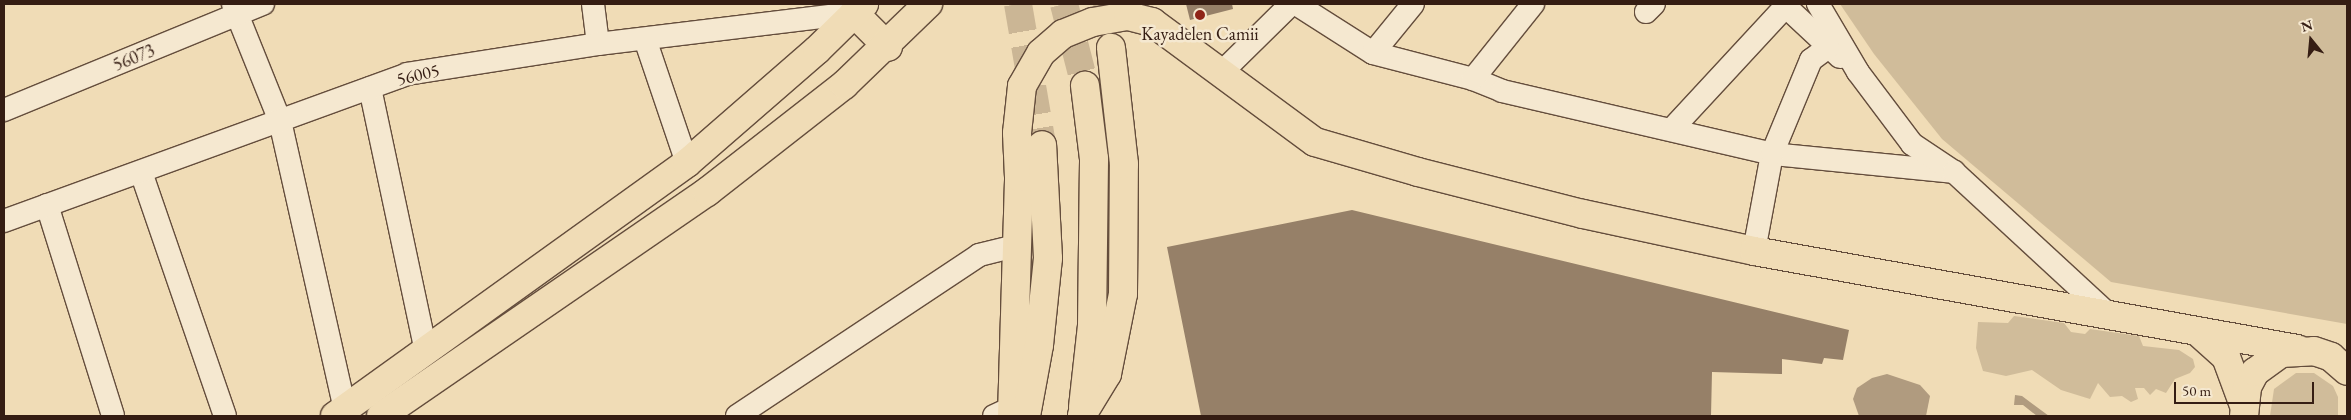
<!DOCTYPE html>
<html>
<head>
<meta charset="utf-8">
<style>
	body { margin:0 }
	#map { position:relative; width:2351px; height:420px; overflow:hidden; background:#f0dcb6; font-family:"EB Garamond",serif }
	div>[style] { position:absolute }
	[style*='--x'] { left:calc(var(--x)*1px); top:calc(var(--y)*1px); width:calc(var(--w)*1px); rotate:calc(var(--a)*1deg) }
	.green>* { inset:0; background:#d0bc9a }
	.water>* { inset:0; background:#b09b7f }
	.building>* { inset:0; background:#968068 }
	.major-tunnel>* { height:28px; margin-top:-14px; transform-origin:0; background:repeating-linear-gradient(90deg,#cbb695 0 28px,transparent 0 42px) }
	.roads { filter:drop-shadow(1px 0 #644d3c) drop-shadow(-1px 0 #644d3c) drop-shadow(0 1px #644d3c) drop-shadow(0 -1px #644d3c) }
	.minor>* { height:22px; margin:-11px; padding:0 11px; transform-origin:11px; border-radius:11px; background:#f5e8d0 }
	.major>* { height:28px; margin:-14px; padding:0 14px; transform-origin:14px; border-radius:14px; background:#f0dcb6 }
	.dots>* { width:14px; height:14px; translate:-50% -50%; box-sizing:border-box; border:2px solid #f5e8d0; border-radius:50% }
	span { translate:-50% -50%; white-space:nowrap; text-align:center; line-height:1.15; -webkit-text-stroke:5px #f5e8d0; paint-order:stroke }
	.poi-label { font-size:18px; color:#351d13 }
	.street-label { font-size:18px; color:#351d13 }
	.frame { position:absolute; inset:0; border:5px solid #351d13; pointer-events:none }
	.north { position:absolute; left:2286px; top:15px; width:50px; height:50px; -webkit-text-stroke:4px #f5e8d0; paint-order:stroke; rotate:343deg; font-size:14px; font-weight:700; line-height:20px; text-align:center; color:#351d13 }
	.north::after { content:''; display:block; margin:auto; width:18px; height:22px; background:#351d13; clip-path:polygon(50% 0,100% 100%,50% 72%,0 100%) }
	.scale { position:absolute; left:2174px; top:382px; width:140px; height:22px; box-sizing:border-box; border:2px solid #351d13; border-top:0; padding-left:6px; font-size:15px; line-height:18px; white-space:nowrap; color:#351d13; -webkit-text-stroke:4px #f5e8d0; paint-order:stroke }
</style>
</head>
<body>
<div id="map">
	<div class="green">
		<i style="clip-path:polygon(1840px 4px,2347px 4px,2347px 324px,2111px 282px,1942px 139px,1874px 54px)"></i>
		<i style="clip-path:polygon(2014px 316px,2064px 323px,2071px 332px,2085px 334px,2090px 329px,2139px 336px,2143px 346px,2179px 350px,2193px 359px,2195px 367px,2190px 373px,2175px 379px,2166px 393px,2156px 389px,2150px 395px,2144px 388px,2135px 388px,2138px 399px,2131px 402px,2122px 396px,2110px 397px,2098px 383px,2090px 399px,2061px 390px,2032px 370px,2006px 376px,1983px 371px,1976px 348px,1978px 322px,2008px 323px)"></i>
		<i style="clip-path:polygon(2296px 373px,2314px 373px,2333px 386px,2338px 397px,2338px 416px,2270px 416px,2274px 389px)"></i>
	</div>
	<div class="water">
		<i style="clip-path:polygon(1887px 374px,1920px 385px,1930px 396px,1926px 416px,1859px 416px,1853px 399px,1857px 388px,1872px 378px)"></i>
		<i style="clip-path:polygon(2015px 395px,2022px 396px,2049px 416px,2037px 416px,2023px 405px,2014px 405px)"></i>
	</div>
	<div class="building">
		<i style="clip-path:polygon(1186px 4px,1232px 4px,1233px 9px,1190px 20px)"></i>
		<i style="clip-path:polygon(1352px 210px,1849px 330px,1843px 360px,1824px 358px,1822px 364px,1782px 359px,1782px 374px,1712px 372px,1711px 416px,1201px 416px,1167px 247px)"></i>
	</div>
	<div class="major-tunnel">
		<i style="--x:1018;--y:4;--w:143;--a:80.3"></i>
		<i style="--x:1064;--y:4;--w:85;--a:75.6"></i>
		<i style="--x:1098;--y:4;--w:46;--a:73.5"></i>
	</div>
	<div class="roads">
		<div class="minor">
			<i style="--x:233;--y:4;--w:126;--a:68.1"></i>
			<i style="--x:280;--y:121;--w:296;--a:77.3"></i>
			<i style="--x:593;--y:4;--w:40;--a:82.9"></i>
			<i style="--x:1296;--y:4;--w:91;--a:32.5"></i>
			<i style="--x:1373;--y:53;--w:103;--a:14.6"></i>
			<i style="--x:1473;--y:79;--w:31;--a:22"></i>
			<i style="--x:1502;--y:91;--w:277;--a:13.1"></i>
			<i style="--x:1772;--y:154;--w:183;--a:5.6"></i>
			<i style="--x:1783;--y:4;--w:78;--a:42.9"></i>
			<i style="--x:1818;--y:4;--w:79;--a:59.5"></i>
			<i style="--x:1858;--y:72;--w:90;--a:53.1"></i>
			<i style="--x:1912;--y:144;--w:50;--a:33.7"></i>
			<i style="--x:1954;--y:172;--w:209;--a:42.7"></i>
			<i style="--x:1646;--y:12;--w:11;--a:-45"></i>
			<i style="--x:645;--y:39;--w:131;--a:71.3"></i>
			<i style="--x:1373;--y:53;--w:63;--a:-50.8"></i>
			<i style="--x:1223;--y:71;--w:95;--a:-44.6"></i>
			<i style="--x:1473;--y:79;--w:96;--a:-51.3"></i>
			<i style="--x:370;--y:88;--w:269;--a:78"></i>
			<i style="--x:4;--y:110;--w:280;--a:-22.3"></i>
			<i style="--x:1672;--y:129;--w:168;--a:-47.2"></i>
			<i style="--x:141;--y:172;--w:258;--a:71"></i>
			<i style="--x:47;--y:205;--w:221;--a:72.6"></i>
			<i style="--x:4;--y:221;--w:429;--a:-20"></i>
			<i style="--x:407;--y:74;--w:193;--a:-8.9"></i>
			<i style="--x:598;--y:44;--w:258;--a:-6.9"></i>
			<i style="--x:1754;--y:251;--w:99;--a:-79.5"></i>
			<i style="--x:1772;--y:154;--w:102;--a:-67.5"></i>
			<i style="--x:1811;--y:60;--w:21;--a:-37"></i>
			<i style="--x:737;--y:416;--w:291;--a:-33.6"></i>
			<i style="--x:979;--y:255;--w:37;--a:-14"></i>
			<i style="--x:994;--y:416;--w:19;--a:-25"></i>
		</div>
		<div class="major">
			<i style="--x:854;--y:13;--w:48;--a:45"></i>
			<i style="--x:2197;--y:331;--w:39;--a:42"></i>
			<i style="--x:2226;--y:357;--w:49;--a:69.7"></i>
			<i style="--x:1083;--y:407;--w:82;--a:-83.7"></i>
			<i style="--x:1092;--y:325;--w:166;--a:-89.3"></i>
			<i style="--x:1094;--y:159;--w:74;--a:-97"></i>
			<i style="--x:1082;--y:415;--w:48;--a:-58.6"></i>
			<i style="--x:1107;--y:374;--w:82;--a:-78.7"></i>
			<i style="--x:1123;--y:294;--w:130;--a:-89.6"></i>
			<i style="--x:1124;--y:164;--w:117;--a:-96.4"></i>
			<i style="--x:335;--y:416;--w:433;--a:-35.7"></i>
			<i style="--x:687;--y:163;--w:172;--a:-41"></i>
			<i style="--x:817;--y:50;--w:66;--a:-44.4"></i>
			<i style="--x:381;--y:416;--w:396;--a:-34.5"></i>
			<i style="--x:707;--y:192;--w:174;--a:-38"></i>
			<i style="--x:844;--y:85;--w:117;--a:-44"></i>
			<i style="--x:1012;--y:416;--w:239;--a:-88.3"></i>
			<i style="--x:1019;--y:177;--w:44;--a:-92.6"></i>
			<i style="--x:1017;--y:133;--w:47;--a:-83.9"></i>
			<i style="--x:1022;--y:86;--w:38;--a:-60"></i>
			<i style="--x:1041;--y:53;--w:29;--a:-41"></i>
			<i style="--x:1063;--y:34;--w:32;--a:-22"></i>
			<i style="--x:1093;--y:22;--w:36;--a:-10"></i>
			<i style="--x:1128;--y:16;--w:25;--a:14"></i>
			<i style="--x:1152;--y:22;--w:202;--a:36.4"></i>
			<i style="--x:1315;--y:142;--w:107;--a:16.2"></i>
			<i style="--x:1418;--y:172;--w:170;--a:14.3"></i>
			<i style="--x:1583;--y:214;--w:175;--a:12.2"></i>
			<i style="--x:1754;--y:251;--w:552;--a:10.23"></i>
			<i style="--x:1026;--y:416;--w:72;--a:-79.6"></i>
			<i style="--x:1039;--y:345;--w:87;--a:-84.1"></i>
			<i style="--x:1048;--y:258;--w:113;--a:-93"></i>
			<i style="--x:2244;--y:416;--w:29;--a:-84"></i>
			<i style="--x:2247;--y:387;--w:17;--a:-62"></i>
			<i style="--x:2255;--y:372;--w:32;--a:-36"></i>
			<i style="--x:2281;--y:353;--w:33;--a:-3"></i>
			<i style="--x:2314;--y:351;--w:18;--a:19"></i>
			<i style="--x:2331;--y:357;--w:21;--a:41"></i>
		</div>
	</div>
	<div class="dots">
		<i style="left:1200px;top:15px;background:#8f2418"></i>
	</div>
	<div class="poi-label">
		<span style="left:1200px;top:34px">Kayadelen Camii</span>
	</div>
	<div class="street-label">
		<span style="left:134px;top:58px;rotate:-22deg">56073</span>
		<span style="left:418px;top:75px;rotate:-13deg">56005</span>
	</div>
	<div class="frame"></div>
	<div class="north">N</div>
	<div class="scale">50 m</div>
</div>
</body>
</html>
